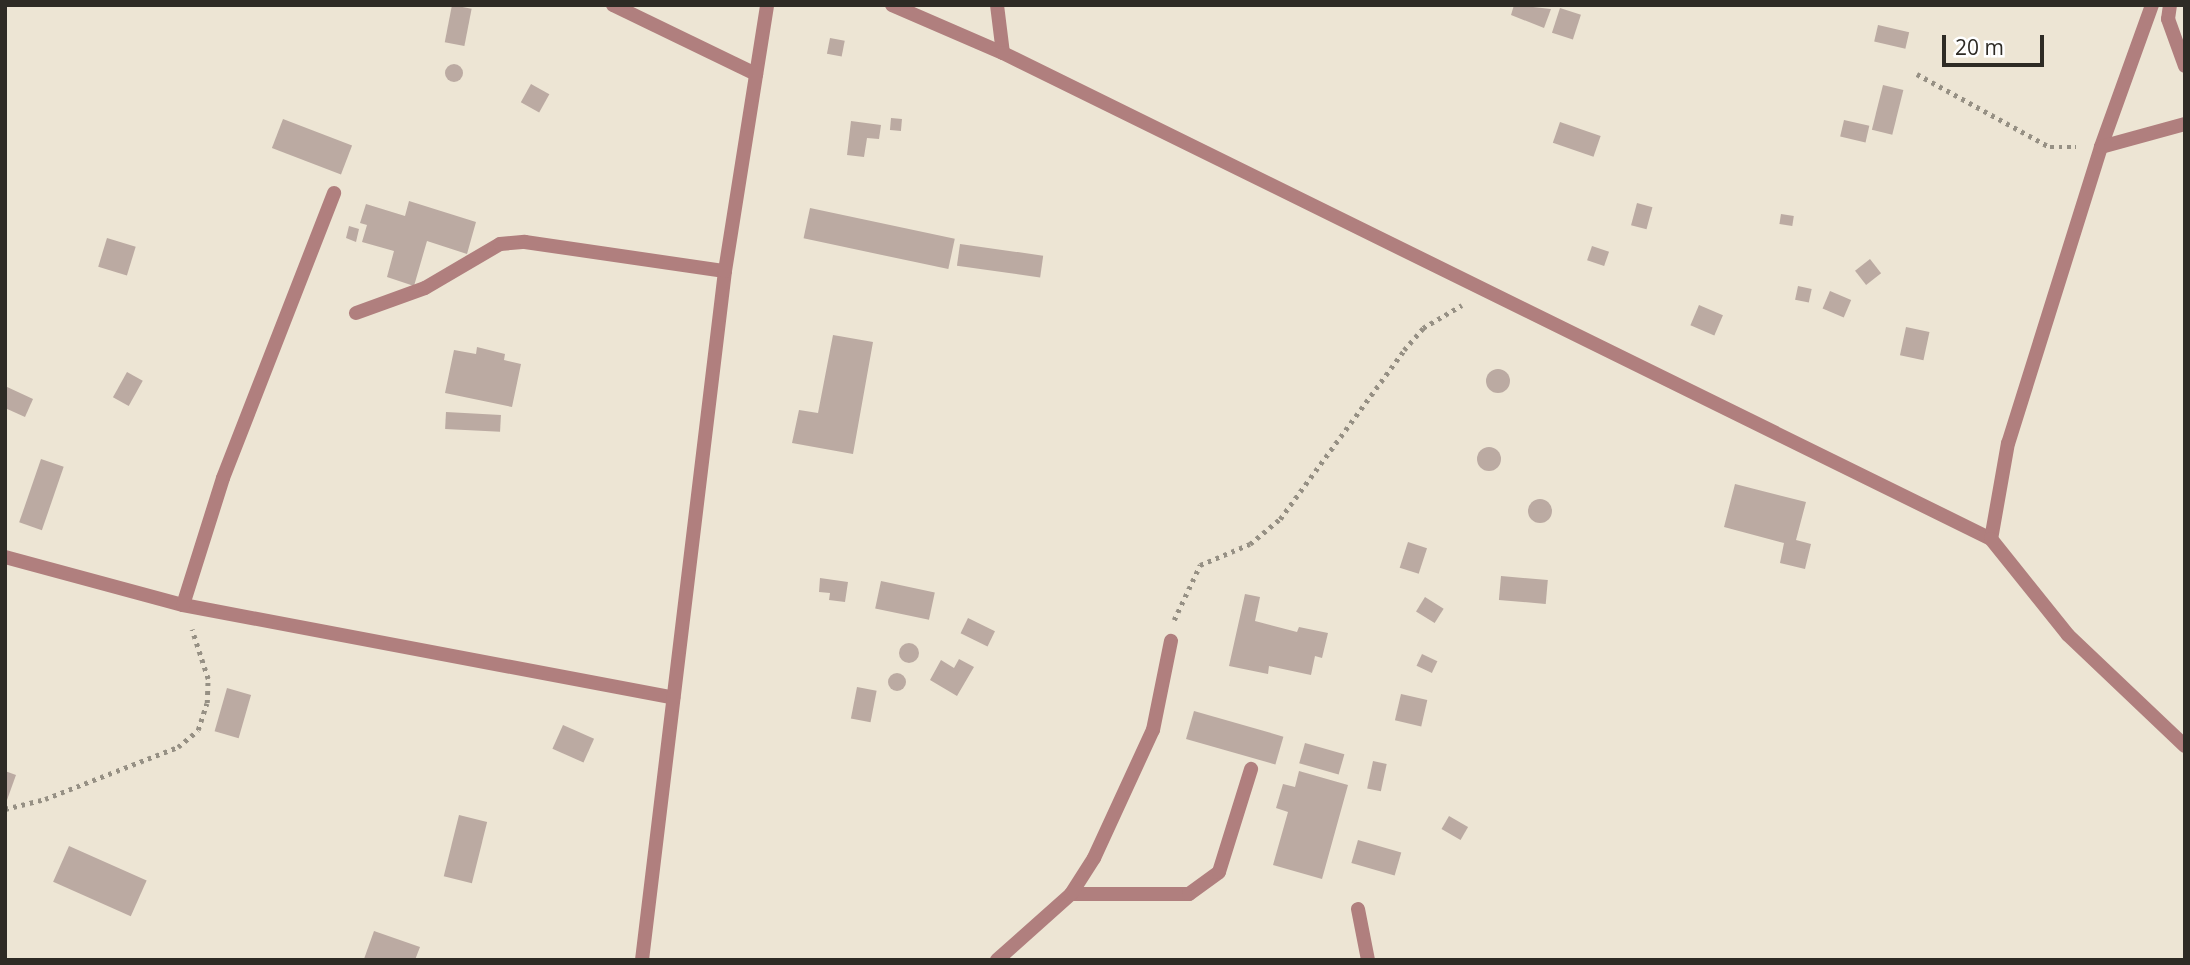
<!DOCTYPE html>
<html>
<head>
<meta charset="utf-8">
<style>
	body { margin:0 }
	#map { position:relative; width:2190px; height:965px; overflow:hidden; background:#ede5d4; font-family:"Open Sans",sans-serif }
	div>[style] { position:absolute }
	[style*='--x'] { left:calc(var(--x)*1px); top:calc(var(--y)*1px); width:calc(var(--w)*1px); rotate:calc(var(--a)*1deg) }
	.building>* { inset:0; background:#bbaaa2; transform-origin:0 0 }
	.round { border-radius:50% }
	.path>* { height:4.5px; margin-top:-2.25px; transform-origin:0; background:repeating-linear-gradient(90deg,#969084 0 3.5px,transparent 0 8.5px) }
	.service>* { height:14px; margin:-7px; padding:0 7px; transform-origin:7px; border-radius:7px; background:#b07f7e }
	.minor>* { height:14px; margin:-7px; padding:0 7px; transform-origin:7px; border-radius:7px; background:#b07f7e }
	.tertiary>* { height:14px; margin:-7px; padding:0 7px; transform-origin:7px; border-radius:7px; background:#b07f7e }
	span { translate:-50% -50%; white-space:nowrap; text-align:center; line-height:1.15; -webkit-text-stroke:7px #fff; paint-order:stroke }
	.frame { position:absolute; inset:0; border:7px solid #2e2b25; pointer-events:none }
	.scale { position:absolute; left:1942px; top:35px; width:102px; height:32px; box-sizing:border-box; border:4px solid #2e2b25; border-top:0; padding-left:9px; font-size:21px; line-height:24px; white-space:nowrap; color:#2e2b25; -webkit-text-stroke:5px #fff; paint-order:stroke }
</style>
</head>
<body>
<div id="map">
	<div class="building">
		<i style="left:452px;top:5px;width:20px;height:38px;rotate:11deg"></i>
		<i style="clip-path:polygon(1514px 5px,1551px 9px,1544px 28px,1511px 15px)"></i>
		<i style="left:1560px;top:8px;width:22px;height:26px;rotate:18deg"></i>
		<i style="left:1878px;top:25px;width:32px;height:17px;rotate:13deg"></i>
		<i style="left:830px;top:38px;width:15px;height:16px;rotate:11deg"></i>
		<i class="round" style="left:445px;top:64px;width:18px;height:18px"></i>
		<i style="left:531px;top:84px;width:21px;height:21px;rotate:29deg"></i>
		<i style="left:1883px;top:85px;width:21px;height:46px;rotate:14deg"></i>
		<i style="left:891px;top:118px;width:11px;height:12px;rotate:5deg"></i>
		<i style="left:283px;top:119px;width:74px;height:31px;rotate:21deg"></i>
		<i style="left:1844px;top:120px;width:26px;height:17px;rotate:13deg"></i>
		<i style="clip-path:polygon(851px 121px,881px 125px,879px 139px,867px 138px,864px 157px,847px 155px)"></i>
		<i style="left:1560px;top:122px;width:43px;height:22px;rotate:19deg"></i>
		<i style="clip-path:polygon(409px 201px,476px 222px,467px 254px,427px 241px,414px 286px,387px 277px,394px 251px,362px 242px,367px 225px,360px 223px,366px 204px,405px 216px)"></i>
		<i style="left:1637px;top:203px;width:16px;height:23px;rotate:15deg"></i>
		<i style="left:810px;top:208px;width:148px;height:31px;rotate:12deg"></i>
		<i style="left:1781px;top:214px;width:13px;height:10px;rotate:9deg"></i>
		<i style="clip-path:polygon(349px 226px,359px 229px,356px 242px,346px 238px)"></i>
		<i style="left:107px;top:238px;width:30px;height:30px;rotate:17deg"></i>
		<i style="left:960px;top:244px;width:84px;height:22px;rotate:8deg"></i>
		<i style="left:1592px;top:246px;width:18px;height:15px;rotate:19deg"></i>
		<i style="left:1870px;top:259px;width:18px;height:19px;rotate:52deg"></i>
		<i style="left:1798px;top:286px;width:14px;height:14px;rotate:12deg"></i>
		<i style="left:1830px;top:291px;width:23px;height:19px;rotate:23deg"></i>
		<i style="left:1699px;top:305px;width:26px;height:22px;rotate:23deg"></i>
		<i style="left:1906px;top:327px;width:24px;height:29px;rotate:12deg"></i>
		<i style="clip-path:polygon(833px 335px,873px 342px,853px 454px,792px 443px,799px 410px,818px 413px)"></i>
		<i style="clip-path:polygon(477px 347px,505px 354px,504px 360px,521px 364px,512px 407px,445px 393px,454px 350px,476px 354px)"></i>
		<i class="round" style="left:1486px;top:369px;width:24px;height:24px"></i>
		<i style="left:127px;top:372px;width:18px;height:29px;rotate:29deg"></i>
		<i style="clip-path:polygon(5px 386px,33px 399px,25px 417px,5px 408px)"></i>
		<i style="left:446px;top:412px;width:55px;height:17px;rotate:3deg"></i>
		<i class="round" style="left:1477px;top:447px;width:24px;height:24px"></i>
		<i style="left:41px;top:459px;width:24px;height:67px;rotate:19deg"></i>
		<i style="clip-path:polygon(1735px 484px,1806px 502px,1796px 540px,1811px 544px,1805px 569px,1780px 563px,1784px 543px,1724px 527px)"></i>
		<i class="round" style="left:1528px;top:499px;width:24px;height:24px"></i>
		<i style="left:1408px;top:542px;width:20px;height:27px;rotate:18deg"></i>
		<i style="left:1501px;top:576px;width:47px;height:24px;rotate:5deg"></i>
		<i style="clip-path:polygon(820px 578px,848px 582px,845px 602px,829px 600px,830px 593px,819px 592px)"></i>
		<i style="left:881px;top:581px;width:55px;height:28px;rotate:12deg"></i>
		<i style="clip-path:polygon(1245px 594px,1260px 597px,1255px 621px,1297px 632px,1299px 627px,1328px 633px,1322px 658px,1315px 656px,1311px 675px,1269px 666px,1268px 674px,1229px 666px)"></i>
		<i style="left:1425px;top:597px;width:22px;height:17px;rotate:32deg"></i>
		<i style="left:968px;top:618px;width:30px;height:17px;rotate:26deg"></i>
		<i class="round" style="left:899px;top:643px;width:20px;height:20px"></i>
		<i style="left:1422px;top:654px;width:17px;height:13px;rotate:25deg"></i>
		<i style="clip-path:polygon(959px 659px,974px 667px,957px 696px,930px 680px,941px 660px,954px 668px)"></i>
		<i class="round" style="left:888px;top:673px;width:18px;height:18px"></i>
		<i style="left:857px;top:687px;width:20px;height:32px;rotate:11deg"></i>
		<i style="left:227px;top:688px;width:25px;height:45px;rotate:16deg"></i>
		<i style="left:1401px;top:694px;width:27px;height:27px;rotate:13deg"></i>
		<i style="left:1194px;top:711px;width:93px;height:29px;rotate:16deg"></i>
		<i style="left:563px;top:725px;width:34px;height:26px;rotate:24deg"></i>
		<i style="left:1305px;top:743px;width:41px;height:21px;rotate:16deg"></i>
		<i style="left:1373px;top:761px;width:14px;height:28px;rotate:12deg"></i>
		<i style="clip-path:polygon(5px 771px,16px 775px,7px 800px,5px 799px)"></i>
		<i style="clip-path:polygon(1299px 771px,1348px 785px,1322px 879px,1273px 865px,1288px 812px,1276px 808px,1283px 784px,1295px 787px)"></i>
		<i style="left:459px;top:815px;width:29px;height:63px;rotate:14deg"></i>
		<i style="left:1449px;top:816px;width:22px;height:15px;rotate:30deg"></i>
		<i style="left:1358px;top:840px;width:45px;height:24px;rotate:16deg"></i>
		<i style="left:69px;top:846px;width:85px;height:39px;rotate:24deg"></i>
		<i style="clip-path:polygon(374px 931px,420px 947px,415px 960px,364px 959px)"></i>
	</div>
	<div class="path">
		<i style="--x:1917;--y:74;--w:152;--a:28.8"></i>
		<i style="--x:2050;--y:147;--w:26;--a:0"></i>
		<i style="--x:1174;--y:620;--w:61;--a:-64.7"></i>
		<i style="--x:1200;--y:565;--w:54;--a:-22.8"></i>
		<i style="--x:1250;--y:544;--w:39;--a:-40"></i>
		<i style="--x:1280;--y:519;--w:210;--a:-53.7"></i>
		<i style="--x:1404;--y:350;--w:29;--a:-49"></i>
		<i style="--x:1423;--y:328;--w:45;--a:-30.5"></i>
		<i style="--x:5;--y:809;--w:41;--a:-14"></i>
		<i style="--x:45;--y:799;--w:143;--a:-21.4"></i>
		<i style="--x:178;--y:747;--w:26;--a:-40"></i>
		<i style="--x:198;--y:730;--w:28;--a:-72"></i>
		<i style="--x:207;--y:703;--w:24;--a:-88"></i>
		<i style="--x:208;--y:679;--w:52;--a:-108.1"></i>
	</div>
	<div class="service">
		<i style="--x:356;--y:313;--w:73;--a:-19.9"></i>
		<i style="--x:425;--y:288;--w:87;--a:-30.4"></i>
		<i style="--x:500;--y:244;--w:25;--a:-5"></i>
		<i style="--x:525;--y:242;--w:202;--a:8.3"></i>
		<i style="--x:1071;--y:894;--w:118;--a:0"></i>
		<i style="--x:1189;--y:894;--w:37;--a:-36"></i>
		<i style="--x:1219;--y:872;--w:108;--a:-72.7"></i>
	</div>
	<div class="minor">
		<i style="--x:613;--y:5;--w:159;--a:25.8"></i>
		<i style="--x:892;--y:5;--w:121;--a:23.4"></i>
		<i style="--x:997;--y:5;--w:48;--a:82.9"></i>
		<i style="--x:1003;--y:53;--w:1101;--a:26.19"></i>
		<i style="--x:2152;--y:5;--w:151;--a:109.8"></i>
		<i style="--x:2101;--y:147;--w:310;--a:107.4"></i>
		<i style="--x:2008;--y:443;--w:97;--a:100"></i>
		<i style="--x:1991;--y:539;--w:123;--a:51.3"></i>
		<i style="--x:2068;--y:635;--w:161;--a:43.5"></i>
		<i style="--x:2170;--y:5;--w:14;--a:98"></i>
		<i style="--x:2168;--y:19;--w:50;--a:70.1"></i>
		<i style="--x:2101;--y:147;--w:87;--a:-15.3"></i>
		<i style="--x:5;--y:557;--w:184;--a:15.1"></i>
		<i style="--x:183;--y:605;--w:499;--a:10.7"></i>
		<i style="--x:183;--y:605;--w:133;--a:-72.5"></i>
		<i style="--x:223;--y:478;--w:306;--a:-68.7"></i>
		<i style="--x:1358;--y:909;--w:52;--a:78.9"></i>
		<i style="--x:997;--y:960;--w:99;--a:-41.7"></i>
		<i style="--x:1071;--y:894;--w:43;--a:-57.4"></i>
		<i style="--x:1094;--y:858;--w:141;--a:-65.3"></i>
		<i style="--x:1153;--y:730;--w:91;--a:-78.6"></i>
	</div>
	<div class="tertiary">
		<i style="--x:642;--y:960;--w:694;--a:-83.13"></i>
		<i style="--x:725;--y:271;--w:269;--a:-81"></i>
	</div>
	<div class="frame"></div>
	<div class="scale">20 m</div>
</div>
</body>
</html>
